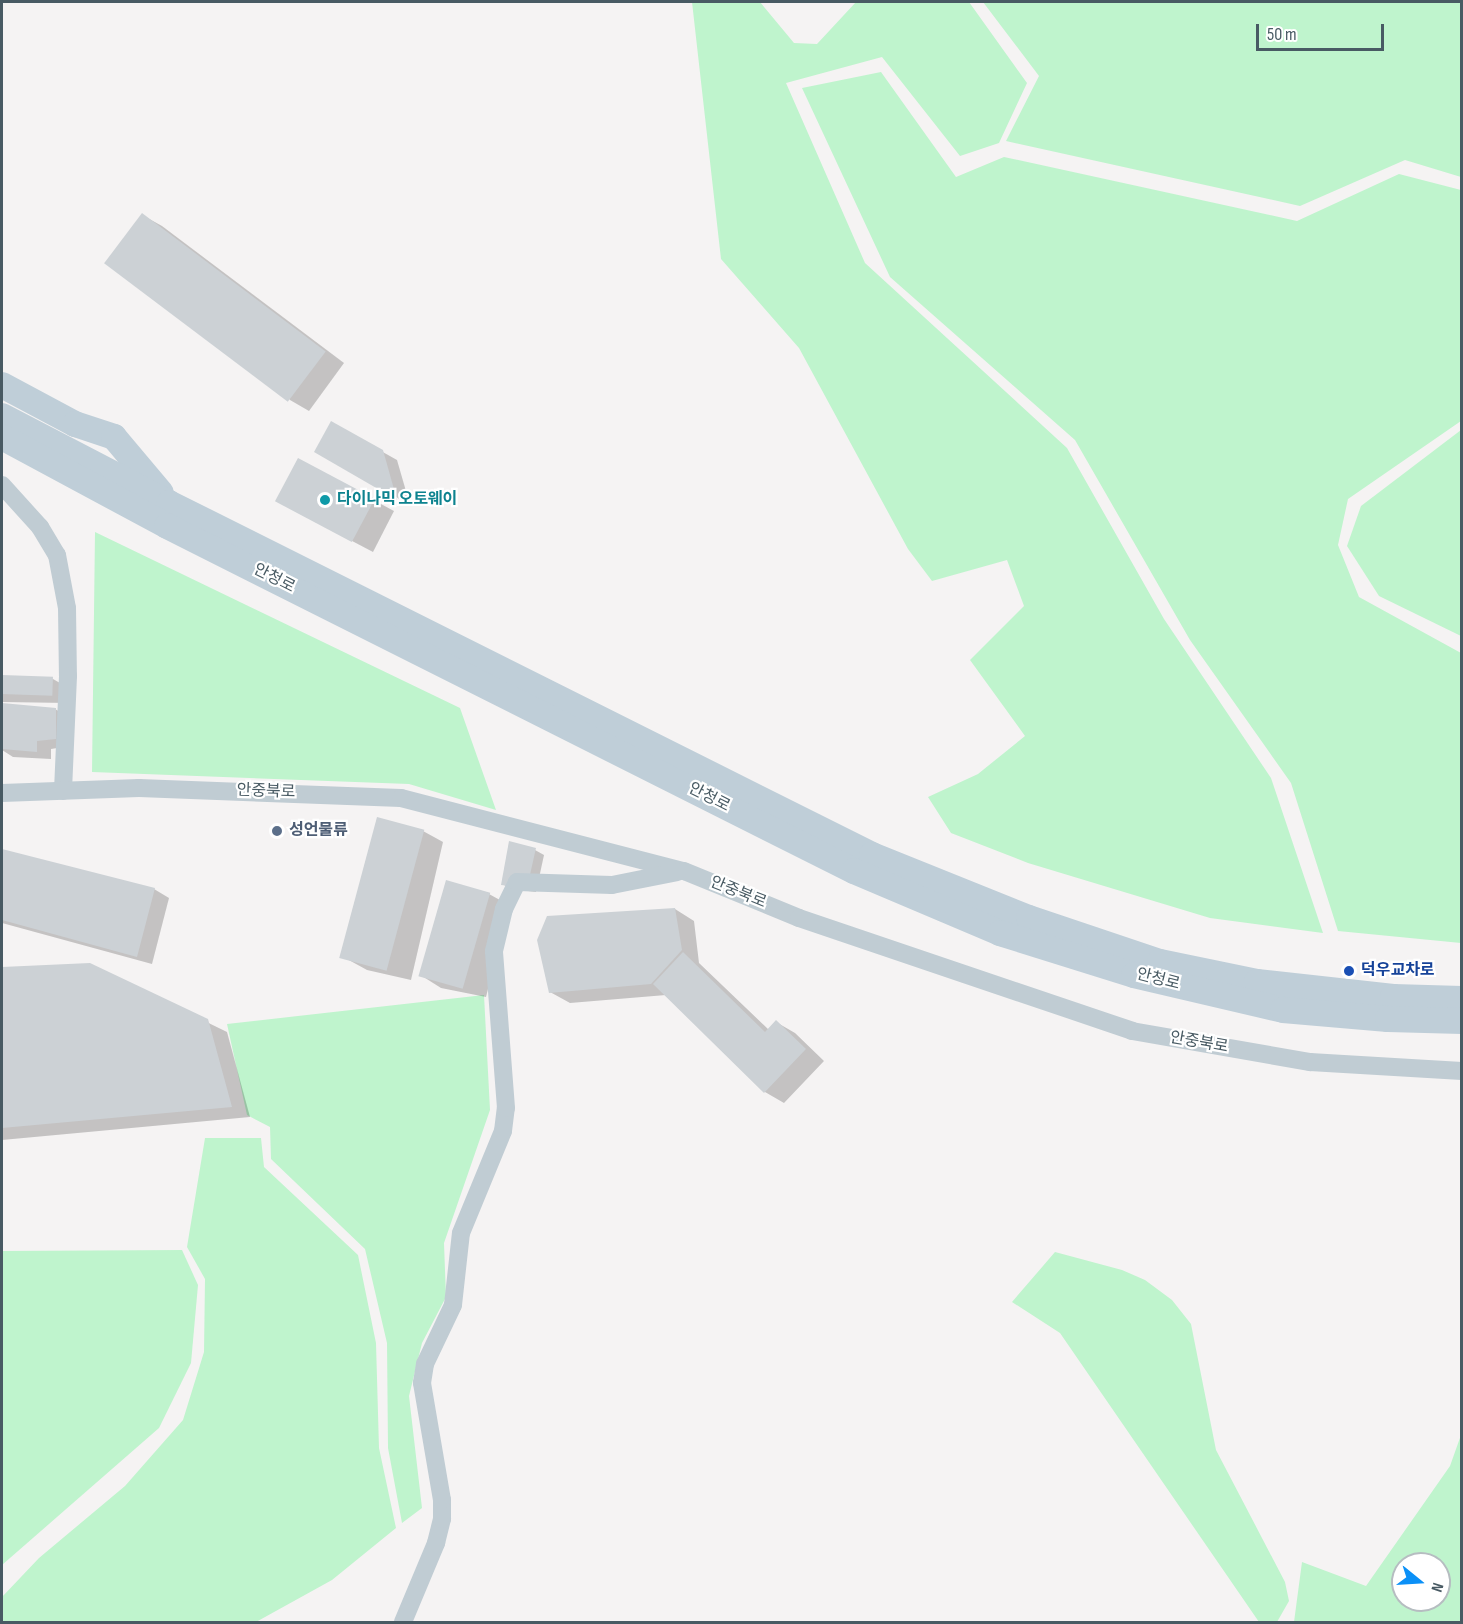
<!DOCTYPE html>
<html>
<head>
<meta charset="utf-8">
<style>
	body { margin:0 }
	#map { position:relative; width:1463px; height:1624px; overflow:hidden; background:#f5f3f3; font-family:"Sofia Sans Condensed","Noto Sans KR",sans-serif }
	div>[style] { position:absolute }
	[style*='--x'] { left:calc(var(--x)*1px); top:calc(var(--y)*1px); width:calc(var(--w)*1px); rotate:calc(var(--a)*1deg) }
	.green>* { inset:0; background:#bff4cd }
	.shadow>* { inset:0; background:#0003 }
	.building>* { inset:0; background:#ccd1d5; transform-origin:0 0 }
	.street>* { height:18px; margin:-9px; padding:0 9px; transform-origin:9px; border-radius:9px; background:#c0ccd3 }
	.secondary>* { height:26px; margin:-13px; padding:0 13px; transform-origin:13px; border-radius:13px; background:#bfced8 }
	.dots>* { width:16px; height:16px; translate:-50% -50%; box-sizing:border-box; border:3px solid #fff; border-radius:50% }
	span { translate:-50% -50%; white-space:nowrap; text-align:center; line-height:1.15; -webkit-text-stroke:4.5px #fff; paint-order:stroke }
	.culture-label { font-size:16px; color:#0d838f; font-weight:700 }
	.left { translate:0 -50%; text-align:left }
	.street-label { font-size:16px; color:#485a63 }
	.service-label { font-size:16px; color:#4e5e75; font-weight:700 }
	.transit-label { font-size:16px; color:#164399; font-weight:700 }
	.frame { position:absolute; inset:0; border:3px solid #485a63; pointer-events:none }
	.north { position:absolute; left:1391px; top:1552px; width:60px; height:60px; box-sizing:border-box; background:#fff; border:2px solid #b6bdc1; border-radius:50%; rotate:108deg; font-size:16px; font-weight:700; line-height:24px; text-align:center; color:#485a63 }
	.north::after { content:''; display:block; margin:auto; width:21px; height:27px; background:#0b90f7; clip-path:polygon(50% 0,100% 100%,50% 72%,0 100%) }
	.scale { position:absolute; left:1256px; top:24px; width:128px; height:27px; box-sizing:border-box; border:3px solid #485a63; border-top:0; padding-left:8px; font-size:18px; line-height:21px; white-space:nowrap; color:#485a63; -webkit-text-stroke:4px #fff; paint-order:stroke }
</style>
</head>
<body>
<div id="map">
	<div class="green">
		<i style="clip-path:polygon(692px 2px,760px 2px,794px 43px,817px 44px,856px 2px,969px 2px,1027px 83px,999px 143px,960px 156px,882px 57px,786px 83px,865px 263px,1067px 448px,1164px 619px,1271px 778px,1323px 933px,1210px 918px,1028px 863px,951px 833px,928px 797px,978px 774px,1025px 736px,970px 660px,1024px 606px,1007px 560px,932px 581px,908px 549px,799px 348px,721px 259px)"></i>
		<i style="clip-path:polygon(983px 2px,1461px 2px,1461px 177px,1405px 160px,1300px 206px,1006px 141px,1039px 76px)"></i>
		<i style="clip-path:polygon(881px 72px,956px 177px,1004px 157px,1297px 221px,1399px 174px,1461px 190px,1461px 421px,1348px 499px,1338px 545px,1359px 597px,1461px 653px,1461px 943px,1338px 931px,1291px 783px,1190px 640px,1075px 440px,890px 277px,802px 88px)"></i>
		<i style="clip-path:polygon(1461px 430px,1461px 636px,1379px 596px,1347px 546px,1361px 506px)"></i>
		<i style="clip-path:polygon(95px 532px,460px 708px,496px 810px,409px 784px,92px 772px)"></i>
		<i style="clip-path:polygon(484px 995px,490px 1110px,444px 1243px,446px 1297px,422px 1343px,409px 1396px,422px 1508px,402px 1523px,388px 1448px,387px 1343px,365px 1249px,271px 1159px,270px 1127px,247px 1115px,227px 1024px)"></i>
		<i style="clip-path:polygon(205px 1138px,261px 1138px,264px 1167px,358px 1255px,376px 1343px,379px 1448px,396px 1528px,332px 1580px,256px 1622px,2px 1622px,2px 1597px,39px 1558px,125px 1486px,183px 1420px,204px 1352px,205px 1279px,187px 1247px)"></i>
		<i style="clip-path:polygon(182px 1250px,198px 1285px,191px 1363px,159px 1428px,2px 1565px,2px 1251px)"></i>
		<i style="clip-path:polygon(1055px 1252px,1122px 1270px,1145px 1280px,1172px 1300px,1191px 1324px,1216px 1450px,1285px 1582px,1289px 1601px,1277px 1622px,1259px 1622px,1060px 1333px,1012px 1302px)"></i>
		<i style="clip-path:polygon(evenodd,1461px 1435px,1461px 1622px,1294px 1622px,1302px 1562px,1366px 1586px,1450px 1466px,1461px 1435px,1403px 1564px,1439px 1564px,1439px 1600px,1403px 1600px,1403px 1564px)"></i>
	</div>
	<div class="shadow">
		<i style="clip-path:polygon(142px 215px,162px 226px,344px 363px,309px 411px,290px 400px)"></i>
		<i style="clip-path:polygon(331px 423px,397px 460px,410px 505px,316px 451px)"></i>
		<i style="clip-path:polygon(299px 460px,394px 511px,373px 552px,297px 512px)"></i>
		<i style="clip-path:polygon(2px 677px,53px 679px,67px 687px,68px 703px,2px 702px)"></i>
		<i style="clip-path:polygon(2px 705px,55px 709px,70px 718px,70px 746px,51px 749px,51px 759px,13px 757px,2px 750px)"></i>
		<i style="clip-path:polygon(423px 831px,443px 842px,411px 980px,367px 970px,347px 959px)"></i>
		<i style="clip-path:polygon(535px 850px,544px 855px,536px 892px,512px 889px,502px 884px)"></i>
		<i style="clip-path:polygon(2px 851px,154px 889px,169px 898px,152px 964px,2px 923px)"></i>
		<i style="clip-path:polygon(489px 894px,509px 905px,486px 997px,441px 988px,422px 976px)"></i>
		<i style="clip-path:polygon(675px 909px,694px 921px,699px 963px,769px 1030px,776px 1022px,795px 1033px,824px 1061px,784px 1103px,765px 1092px,666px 995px,570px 1003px,550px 992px)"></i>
		<i style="clip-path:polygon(90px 965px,227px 1032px,250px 1117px,2px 1140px,2px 969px)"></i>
	</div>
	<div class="building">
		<i style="left:142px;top:213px;width:230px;height:63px;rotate:37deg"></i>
		<i style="clip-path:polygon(331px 421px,383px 450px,397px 500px,314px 452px)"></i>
		<i style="left:298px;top:458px;width:87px;height:49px;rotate:28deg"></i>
		<i style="left:2px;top:675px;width:51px;height:19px;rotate:2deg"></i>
		<i style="clip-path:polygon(2px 703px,56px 708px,56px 739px,37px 741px,37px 752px,2px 749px)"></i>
		<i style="left:377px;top:817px;width:49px;height:146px;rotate:15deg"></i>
		<i style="clip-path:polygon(509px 841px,536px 848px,527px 888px,501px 885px)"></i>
		<i style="clip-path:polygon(2px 849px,155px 888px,137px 957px,2px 920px)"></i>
		<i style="left:446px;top:880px;width:46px;height:100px;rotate:16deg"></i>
		<i style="clip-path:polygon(675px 908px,682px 950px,651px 984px,549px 993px,537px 940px,547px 916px)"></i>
		<i style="clip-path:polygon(683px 952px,765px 1032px,776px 1020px,806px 1049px,764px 1093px,653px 984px)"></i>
		<i style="clip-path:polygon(90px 963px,208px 1019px,232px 1107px,2px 1128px,2px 967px)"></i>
	</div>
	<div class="street">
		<i style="--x:2;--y:485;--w:57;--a:47.9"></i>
		<i style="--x:40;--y:527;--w:33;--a:59"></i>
		<i style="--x:57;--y:555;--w:54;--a:79.3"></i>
		<i style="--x:67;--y:608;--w:68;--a:89.2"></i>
		<i style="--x:68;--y:676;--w:115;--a:92.5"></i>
		<i style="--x:2;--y:793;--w:137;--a:-2.1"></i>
		<i style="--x:139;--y:788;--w:262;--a:2.2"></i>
		<i style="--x:401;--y:798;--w:292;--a:14.5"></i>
		<i style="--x:684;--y:871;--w:124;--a:22.2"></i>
		<i style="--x:799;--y:918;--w:352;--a:18.7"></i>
		<i style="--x:1132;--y:1031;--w:181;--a:9.9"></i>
		<i style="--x:1310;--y:1062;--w:152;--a:3.4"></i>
		<i style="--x:403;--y:1622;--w:86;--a:-67.3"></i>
		<i style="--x:436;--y:1543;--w:25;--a:-76"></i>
		<i style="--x:442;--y:1519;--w:19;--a:-90"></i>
		<i style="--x:442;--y:1500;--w:119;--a:-99.7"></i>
		<i style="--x:422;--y:1383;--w:19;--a:-81"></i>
		<i style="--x:425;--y:1364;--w:65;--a:-64.6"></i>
		<i style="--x:453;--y:1305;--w:72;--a:-83.7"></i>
		<i style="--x:461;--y:1233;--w:110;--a:-67.6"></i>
		<i style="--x:503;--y:1131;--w:23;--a:-83"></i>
		<i style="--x:506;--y:1108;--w:157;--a:-94.4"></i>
		<i style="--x:494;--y:951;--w:43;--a:-76.6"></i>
		<i style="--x:504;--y:909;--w:30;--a:-64"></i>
		<i style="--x:517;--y:882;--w:95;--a:1.8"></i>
		<i style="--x:612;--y:885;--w:66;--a:-11.3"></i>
	</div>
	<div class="secondary">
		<i style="--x:2;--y:385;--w:83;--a:28.1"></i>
		<i style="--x:75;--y:424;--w:41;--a:18.4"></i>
		<i style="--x:114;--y:437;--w:73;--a:50"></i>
		<i style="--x:2;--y:416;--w:188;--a:27.5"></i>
		<i style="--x:169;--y:503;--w:786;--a:26.6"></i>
		<i style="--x:872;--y:855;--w:169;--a:21.9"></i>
		<i style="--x:1029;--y:918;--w:138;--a:18.6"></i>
		<i style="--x:1160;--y:962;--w:99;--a:11.7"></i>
		<i style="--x:1257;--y:982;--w:137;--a:6.3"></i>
		<i style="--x:1393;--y:997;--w:69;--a:1.7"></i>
		<i style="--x:2;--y:437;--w:187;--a:28.3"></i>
		<i style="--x:167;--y:526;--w:769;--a:26.67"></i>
		<i style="--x:854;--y:871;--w:159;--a:23"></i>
		<i style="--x:1000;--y:933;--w:140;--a:17.4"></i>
		<i style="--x:1134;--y:975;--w:153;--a:13.2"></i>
		<i style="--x:1283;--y:1010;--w:105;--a:4.9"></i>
		<i style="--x:1388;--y:1019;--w:74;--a:1.5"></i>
	</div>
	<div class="dots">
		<i style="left:325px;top:500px;background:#0f9aa8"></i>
		<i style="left:277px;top:831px;background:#5c6f8a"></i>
		<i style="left:1349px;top:971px;background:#1a4fb4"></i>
	</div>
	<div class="culture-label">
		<span class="left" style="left:337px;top:500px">다이나믹 오토웨이</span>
	</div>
	<div class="street-label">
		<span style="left:274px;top:579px;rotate:27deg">안청로</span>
		<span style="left:266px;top:792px;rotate:2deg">안중북로</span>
		<span style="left:709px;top:798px;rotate:27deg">안청로</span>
		<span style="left:738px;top:893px;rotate:22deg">안중북로</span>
		<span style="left:1158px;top:980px;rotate:14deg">안청로</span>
		<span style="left:1199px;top:1043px;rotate:10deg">안중북로</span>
	</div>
	<div class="service-label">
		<span class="left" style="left:289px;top:831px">성언물류</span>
	</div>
	<div class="transit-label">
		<span class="left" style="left:1361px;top:971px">덕우교차로</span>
	</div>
	<div class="frame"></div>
	<div class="north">N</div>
	<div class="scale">50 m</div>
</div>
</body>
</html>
